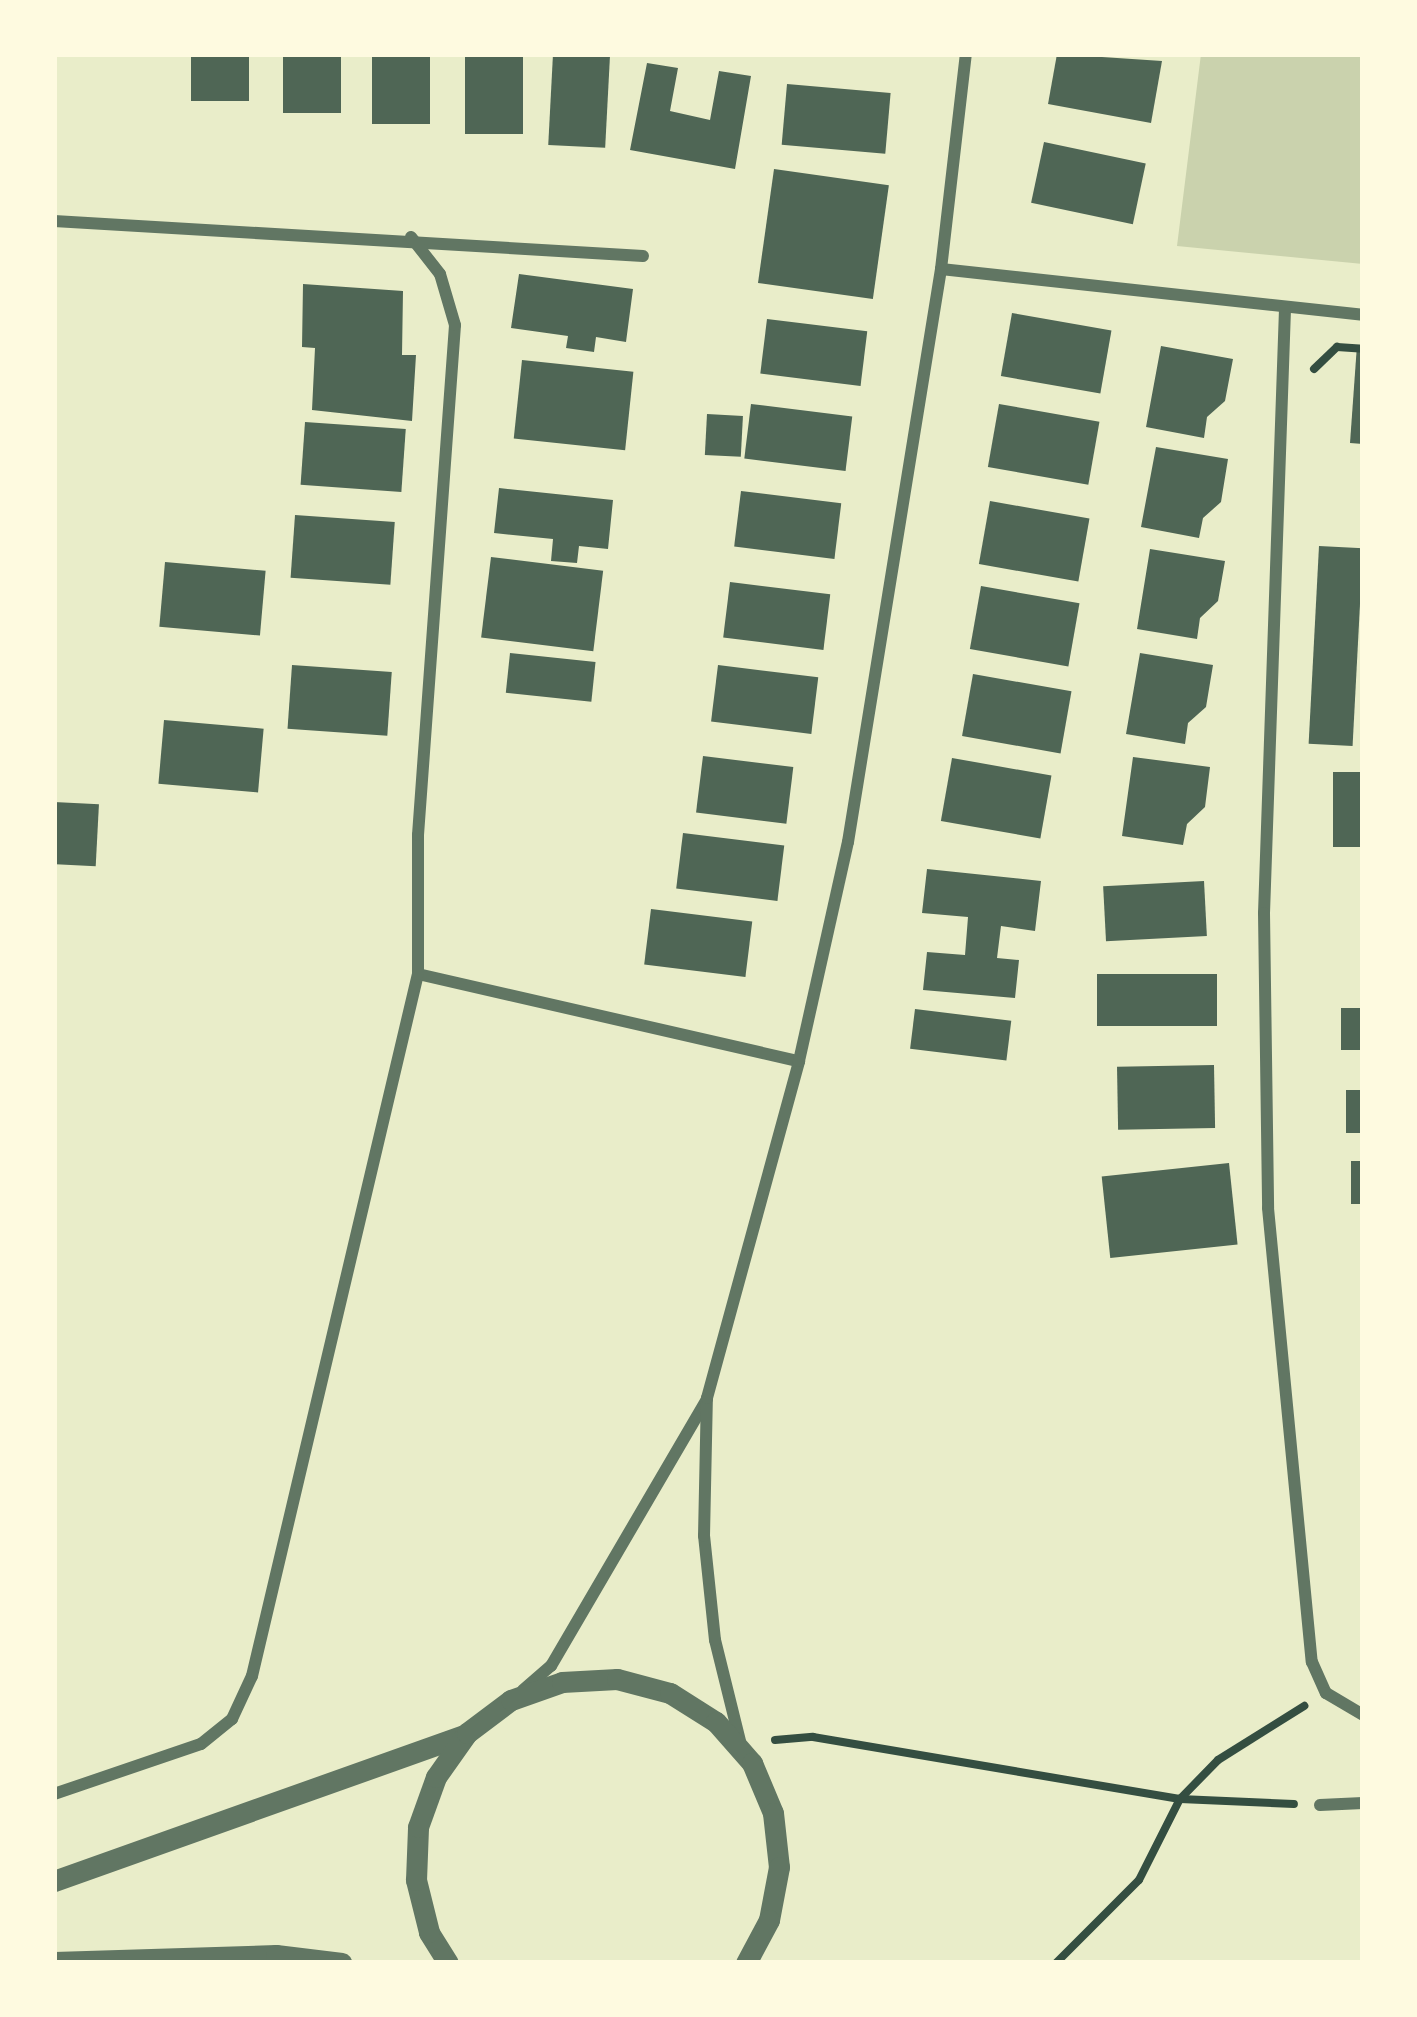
<!DOCTYPE html>
<html>
<head>
<meta charset="utf-8">
<style>
	body { margin:0 }
	#map { position:relative; width:1417px; height:2017px; overflow:hidden; background:#e9edc9; font-family:Quicksand,sans-serif }
	div>[style] { position:absolute }
	[style*='--x'] { left:calc(var(--x)*1px); top:calc(var(--y)*1px); width:calc(var(--w)*1px); rotate:calc(var(--a)*1deg) }
	.green>* { inset:0; background:#cad2ad }
	.building>* { inset:0; background:#4f6655; transform-origin:0 0 }
	.path>* { height:8px; margin:-4px; padding:0 4px; transform-origin:4px; border-radius:4px; background:#344e41 }
	.minor>* { height:12px; margin:-6px; padding:0 6px; transform-origin:6px; border-radius:6px; background:#617663 }
	.tertiary>* { height:21px; margin:-10.5px; padding:0 10.5px; transform-origin:10.5px; border-radius:10.5px; background:#617663 }
	span { translate:-50% -50%; white-space:nowrap; text-align:center; line-height:1.15; -webkit-text-stroke:12px #fefae0; paint-order:stroke }
	.frame { position:absolute; inset:0; border:57px solid #fefae0; pointer-events:none }
</style>
</head>
<body>
<div id="map">
	<div class="green">
		<i style="clip-path:polygon(1201px 54px,1363px 54px,1363px 264px,1177px 246px)"></i>
	</div>
	<div class="building">
		<i style="left:191px;top:54px;width:58px;height:47px"></i>
		<i style="left:283px;top:54px;width:58px;height:59px"></i>
		<i style="left:372px;top:54px;width:58px;height:70px"></i>
		<i style="left:465px;top:54px;width:58px;height:80px"></i>
		<i style="left:553px;top:54px;width:57px;height:91px;rotate:3deg"></i>
		<i style="clip-path:polygon(1057px 54px,1162px 61px,1151px 123px,1048px 104px)"></i>
		<i style="clip-path:polygon(647px 63px,678px 68px,670px 111px,710px 120px,719px 71px,751px 76px,735px 169px,630px 150px)"></i>
		<i style="left:787px;top:84px;width:104px;height:61px;rotate:5deg"></i>
		<i style="left:1044px;top:142px;width:104px;height:62px;rotate:12deg"></i>
		<i style="left:774px;top:169px;width:116px;height:115px;rotate:8deg"></i>
		<i style="clip-path:polygon(519px 274px,633px 289px,626px 342px,596px 337px,594px 352px,566px 348px,568px 336px,511px 328px)"></i>
		<i style="clip-path:polygon(303px 284px,403px 291px,402px 355px,416px 355px,412px 421px,312px 410px,315px 348px,302px 347px)"></i>
		<i style="left:1012px;top:313px;width:101px;height:64px;rotate:10deg"></i>
		<i style="left:767px;top:319px;width:101px;height:55px;rotate:7deg"></i>
		<i style="clip-path:polygon(1357px 345px,1363px 345px,1363px 444px,1350px 443px)"></i>
		<i style="clip-path:polygon(1161px 346px,1233px 359px,1225px 401px,1207px 417px,1204px 438px,1146px 427px)"></i>
		<i style="left:522px;top:360px;width:112px;height:79px;rotate:6deg"></i>
		<i style="left:751px;top:404px;width:102px;height:55px;rotate:7deg"></i>
		<i style="left:999px;top:404px;width:102px;height:64px;rotate:10deg"></i>
		<i style="left:707px;top:414px;width:36px;height:41px;rotate:3deg"></i>
		<i style="left:305px;top:422px;width:101px;height:63px;rotate:4deg"></i>
		<i style="clip-path:polygon(1156px 447px,1228px 459px,1221px 502px,1203px 518px,1199px 538px,1141px 527px)"></i>
		<i style="clip-path:polygon(499px 488px,613px 500px,608px 549px,579px 546px,577px 563px,551px 561px,553px 539px,494px 533px)"></i>
		<i style="left:741px;top:491px;width:101px;height:56px;rotate:7deg"></i>
		<i style="left:990px;top:501px;width:101px;height:64px;rotate:10deg"></i>
		<i style="left:295px;top:515px;width:100px;height:63px;rotate:4deg"></i>
		<i style="left:1319px;top:546px;width:44px;height:198px;rotate:3deg"></i>
		<i style="clip-path:polygon(1150px 549px,1225px 561px,1218px 601px,1200px 618px,1197px 639px,1137px 629px)"></i>
		<i style="left:491px;top:557px;width:113px;height:81px;rotate:7deg"></i>
		<i style="left:165px;top:562px;width:101px;height:65px;rotate:5deg"></i>
		<i style="left:730px;top:582px;width:101px;height:56px;rotate:7deg"></i>
		<i style="left:981px;top:586px;width:100px;height:64px;rotate:10deg"></i>
		<i style="left:510px;top:653px;width:86px;height:40px;rotate:6deg"></i>
		<i style="clip-path:polygon(1140px 653px,1213px 665px,1206px 707px,1188px 723px,1185px 744px,1126px 734px)"></i>
		<i style="left:292px;top:665px;width:100px;height:64px;rotate:4deg"></i>
		<i style="left:718px;top:665px;width:101px;height:57px;rotate:7deg"></i>
		<i style="left:973px;top:674px;width:100px;height:63px;rotate:10deg"></i>
		<i style="left:164px;top:720px;width:100px;height:64px;rotate:5deg"></i>
		<i style="left:703px;top:756px;width:91px;height:57px;rotate:7deg"></i>
		<i style="clip-path:polygon(1133px 757px,1210px 767px,1205px 807px,1187px 824px,1183px 845px,1122px 836px)"></i>
		<i style="left:952px;top:758px;width:101px;height:64px;rotate:10deg"></i>
		<i style="left:1333px;top:772px;width:30px;height:75px"></i>
		<i style="left:54px;top:802px;width:45px;height:62px;rotate:3deg"></i>
		<i style="left:683px;top:833px;width:102px;height:56px;rotate:7deg"></i>
		<i style="clip-path:polygon(927px 869px,1041px 881px,1035px 931px,1001px 926px,997px 958px,1019px 960px,1015px 998px,923px 990px,927px 952px,965px 955px,968px 917px,922px 913px)"></i>
		<i style="left:1204px;top:881px;width:55px;height:101px;rotate:87deg"></i>
		<i style="left:651px;top:909px;width:102px;height:56px;rotate:7deg"></i>
		<i style="left:1217px;top:974px;width:52px;height:120px;rotate:90deg"></i>
		<i style="left:1363px;top:1008px;width:42px;height:22px;rotate:90deg"></i>
		<i style="left:915px;top:1009px;width:97px;height:40px;rotate:7deg"></i>
		<i style="left:1214px;top:1065px;width:63px;height:97px;rotate:89deg"></i>
		<i style="left:1346px;top:1090px;width:17px;height:43px"></i>
		<i style="left:1351px;top:1161px;width:12px;height:43px"></i>
		<i style="left:1229px;top:1163px;width:82px;height:128px;rotate:84deg"></i>
	</div>
	<div class="path">
		<i style="--x:1314;--y:369;--w:32;--a:-44"></i>
		<i style="--x:1337;--y:347;--w:26;--a:4"></i>
		<i style="--x:775;--y:1740;--w:38;--a:-5"></i>
		<i style="--x:813;--y:1737;--w:372;--a:9.6"></i>
		<i style="--x:1180;--y:1799;--w:114;--a:2.5"></i>
		<i style="--x:1056;--y:1963;--w:117;--a:-45"></i>
		<i style="--x:1139;--y:1880;--w:91;--a:-63.2"></i>
		<i style="--x:1180;--y:1799;--w:54;--a:-45.7"></i>
		<i style="--x:1218;--y:1760;--w:102;--a:-32.1"></i>
	</div>
	<div class="minor">
		<i style="--x:54;--y:221;--w:590;--a:3.4"></i>
		<i style="--x:941;--y:269;--w:424;--a:6.2"></i>
		<i style="--x:1285;--y:309;--w:604;--a:91.99"></i>
		<i style="--x:1264;--y:913;--w:295;--a:89.2"></i>
		<i style="--x:1268;--y:1208;--w:456;--a:84.5"></i>
		<i style="--x:1312;--y:1662;--w:34;--a:66"></i>
		<i style="--x:1326;--y:1693;--w:43;--a:30.7"></i>
		<i style="--x:418;--y:974;--w:391;--a:12.9"></i>
		<i style="--x:523;--y:1690;--w:37;--a:-41"></i>
		<i style="--x:551;--y:1666;--w:309;--a:-59.7"></i>
		<i style="--x:740;--y:1741;--w:104;--a:-103.9"></i>
		<i style="--x:715;--y:1640;--w:105;--a:-96"></i>
		<i style="--x:704;--y:1536;--w:138;--a:-88.8"></i>
		<i style="--x:707;--y:1398;--w:349;--a:-74.7"></i>
		<i style="--x:799;--y:1061;--w:224;--a:-77.4"></i>
		<i style="--x:848;--y:842;--w:580;--a:-80.78"></i>
		<i style="--x:941;--y:269;--w:216;--a:-83.4"></i>
		<i style="--x:54;--y:1794;--w:155;--a:-18.8"></i>
		<i style="--x:201;--y:1744;--w:40;--a:-39"></i>
		<i style="--x:232;--y:1719;--w:47;--a:-65.1"></i>
		<i style="--x:252;--y:1676;--w:721;--a:-76.7"></i>
		<i style="--x:418;--y:974;--w:139;--a:-90"></i>
		<i style="--x:418;--y:835;--w:511;--a:-85.85"></i>
		<i style="--x:455;--y:325;--w:53;--a:-106.4"></i>
		<i style="--x:440;--y:274;--w:47;--a:-128.1"></i>
		<i style="--x:1320;--y:1805;--w:43;--a:-2.7"></i>
	</div>
	<div class="tertiary">
		<i style="--x:54;--y:1881;--w:437;--a:-19.6"></i>
		<i style="--x:54;--y:1962;--w:222;--a:-1.8"></i>
		<i style="--x:276;--y:1955;--w:66;--a:6.9"></i>
		<i style="--x:448;--y:1963;--w:36;--a:-122"></i>
		<i style="--x:429;--y:1932;--w:54;--a:-104"></i>
		<i style="--x:416;--y:1880;--w:53;--a:-87.8"></i>
		<i style="--x:418;--y:1827;--w:53;--a:-70.2"></i>
		<i style="--x:436;--y:1777;--w:54;--a:-54.8"></i>
		<i style="--x:467;--y:1733;--w:55;--a:-36.9"></i>
		<i style="--x:511;--y:1700;--w:54;--a:-19.4"></i>
		<i style="--x:562;--y:1682;--w:55;--a:-3.1"></i>
		<i style="--x:617;--y:1679;--w:55;--a:14.8"></i>
		<i style="--x:670;--y:1693;--w:54;--a:32.2"></i>
		<i style="--x:716;--y:1722;--w:55;--a:48.7"></i>
		<i style="--x:752;--y:1763;--w:54;--a:67.2"></i>
		<i style="--x:773;--y:1813;--w:54;--a:83.7"></i>
		<i style="--x:779;--y:1867;--w:54;--a:100.7"></i>
		<i style="--x:769;--y:1920;--w:49;--a:118.1"></i>
	</div>
	<div class="frame"></div>
</div>
</body>
</html>
